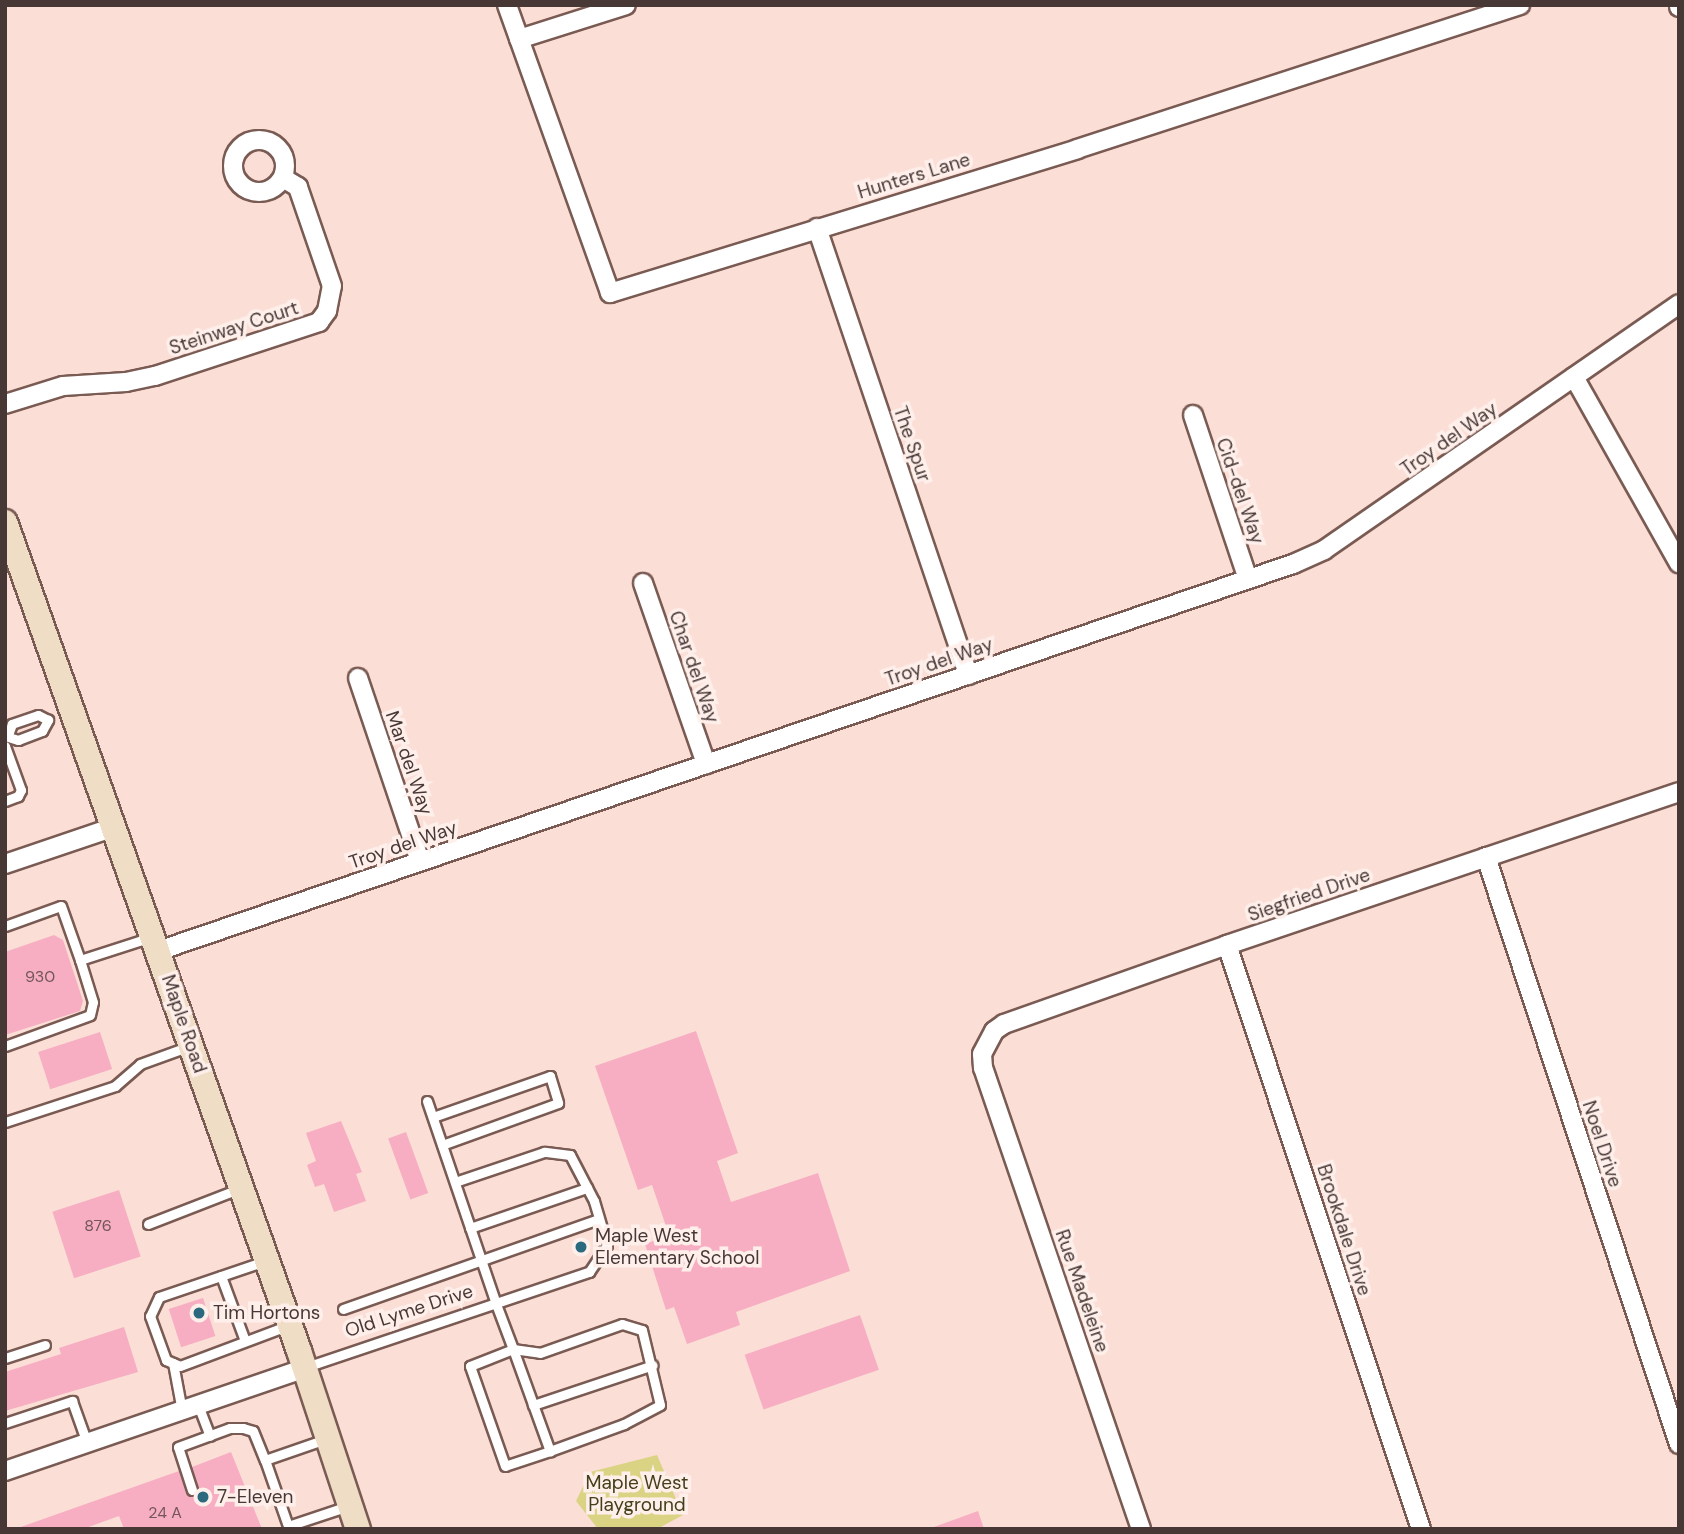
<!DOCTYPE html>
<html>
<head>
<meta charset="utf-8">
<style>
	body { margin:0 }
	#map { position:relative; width:1684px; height:1534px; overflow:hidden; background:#fbded6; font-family:"DM Sans",sans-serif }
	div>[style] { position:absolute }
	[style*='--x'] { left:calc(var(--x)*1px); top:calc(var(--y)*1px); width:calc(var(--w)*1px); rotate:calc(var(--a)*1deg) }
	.green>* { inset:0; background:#dad384 }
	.building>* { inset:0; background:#f7aec2; transform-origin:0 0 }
	.roads { filter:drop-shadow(2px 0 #7a5b53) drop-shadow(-2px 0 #7a5b53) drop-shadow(0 2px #7a5b53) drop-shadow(0 -2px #7a5b53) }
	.service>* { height:9px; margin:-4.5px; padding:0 4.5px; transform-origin:4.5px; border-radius:4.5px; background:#fff }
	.minor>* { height:18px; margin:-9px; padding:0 9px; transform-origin:9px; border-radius:9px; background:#fff }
	.minor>.ring { margin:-9px; padding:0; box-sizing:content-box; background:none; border:18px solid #fff; border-radius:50% }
	.secondary>* { height:24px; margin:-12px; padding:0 12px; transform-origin:12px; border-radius:12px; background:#efddc5 }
	.dots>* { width:19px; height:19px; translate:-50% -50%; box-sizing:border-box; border:4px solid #feefeb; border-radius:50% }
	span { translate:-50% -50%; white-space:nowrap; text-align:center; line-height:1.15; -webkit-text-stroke:7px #feefeb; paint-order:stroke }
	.number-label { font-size:16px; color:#735658 }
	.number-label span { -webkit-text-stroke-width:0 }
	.street-label { font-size:19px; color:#473835 }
	.poi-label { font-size:19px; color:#473835 }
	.left { translate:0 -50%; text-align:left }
	.park-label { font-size:19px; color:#423f19 }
	.frame { position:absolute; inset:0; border:7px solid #473835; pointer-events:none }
</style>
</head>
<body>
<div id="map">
	<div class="green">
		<i style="clip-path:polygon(657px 1455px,683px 1515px,657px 1529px,598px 1529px,576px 1501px,590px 1472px)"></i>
	</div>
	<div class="building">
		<i style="clip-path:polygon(54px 935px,63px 940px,83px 1001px,80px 1011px,5px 1035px,5px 952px)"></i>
		<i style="clip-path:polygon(696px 1031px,738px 1153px,717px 1161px,731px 1202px,818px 1173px,850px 1271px,736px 1312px,740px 1325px,687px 1344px,674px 1307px,666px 1310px,645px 1244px,669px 1235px,652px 1185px,638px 1190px,595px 1066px)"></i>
		<i style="left:100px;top:1032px;width:39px;height:65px;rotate:72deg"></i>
		<i style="clip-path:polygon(341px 1121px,362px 1172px,356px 1174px,366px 1201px,334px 1212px,324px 1184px,315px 1187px,307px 1165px,316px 1161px,306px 1133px)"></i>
		<i style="left:406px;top:1132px;width:65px;height:19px;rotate:70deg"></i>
		<i style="left:119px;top:1190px;width:70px;height:70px;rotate:72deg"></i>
		<i style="left:203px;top:1298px;width:40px;height:36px;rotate:72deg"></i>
		<i style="left:860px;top:1315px;width:58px;height:122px;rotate:71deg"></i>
		<i style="clip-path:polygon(124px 1327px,138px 1372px,5px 1411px,5px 1372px,61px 1354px,59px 1348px)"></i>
		<i style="clip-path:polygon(231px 1452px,262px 1529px,124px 1529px,119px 1516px,83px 1529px,15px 1529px,179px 1471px,186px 1493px,195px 1496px,199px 1489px,192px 1467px)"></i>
		<i style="clip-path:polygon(978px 1511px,984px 1529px,935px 1529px,934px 1527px)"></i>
	</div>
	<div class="roads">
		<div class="service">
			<i style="--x:5;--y:736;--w:14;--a:17"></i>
			<i style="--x:18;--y:740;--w:26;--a:-21"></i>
			<i style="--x:42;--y:731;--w:13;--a:-61"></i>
			<i style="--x:48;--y:720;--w:11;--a:-153"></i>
			<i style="--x:38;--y:715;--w:28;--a:161"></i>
			<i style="--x:12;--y:724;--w:12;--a:110"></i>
			<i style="--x:5;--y:746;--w:47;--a:70"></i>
			<i style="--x:21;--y:790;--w:7;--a:117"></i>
			<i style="--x:18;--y:796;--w:14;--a:159"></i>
			<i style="--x:5;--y:926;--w:59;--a:-19.7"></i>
			<i style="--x:61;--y:906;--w:57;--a:70.6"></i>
			<i style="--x:80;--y:960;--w:75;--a:-17.9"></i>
			<i style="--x:5;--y:1046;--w:90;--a:-20"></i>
			<i style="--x:90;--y:1015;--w:13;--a:-77"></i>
			<i style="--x:93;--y:1002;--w:44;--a:-107.2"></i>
			<i style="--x:427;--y:1101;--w:214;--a:71.2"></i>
			<i style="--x:496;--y:1304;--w:48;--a:69.3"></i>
			<i style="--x:513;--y:1349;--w:109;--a:70.1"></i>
			<i style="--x:550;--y:1451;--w:47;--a:161.6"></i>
			<i style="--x:505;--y:1466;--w:106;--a:-109.3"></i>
			<i style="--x:470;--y:1366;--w:46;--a:-21.6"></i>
			<i style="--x:513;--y:1349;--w:27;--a:8"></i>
			<i style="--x:540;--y:1353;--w:87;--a:-19.5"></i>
			<i style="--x:622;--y:1324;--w:21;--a:17"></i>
			<i style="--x:642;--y:1330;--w:77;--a:76.5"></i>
			<i style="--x:660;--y:1405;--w:41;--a:152.2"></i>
			<i style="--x:624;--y:1424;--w:79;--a:160"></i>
			<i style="--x:433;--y:1117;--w:124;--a:-19.3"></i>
			<i style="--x:550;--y:1076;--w:28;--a:73"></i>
			<i style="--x:558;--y:1103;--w:123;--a:160.1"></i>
			<i style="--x:5;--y:1122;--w:116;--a:-18.1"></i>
			<i style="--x:115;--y:1086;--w:33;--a:-41"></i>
			<i style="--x:140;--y:1064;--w:53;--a:-19.8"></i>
			<i style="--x:148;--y:1224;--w:100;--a:-21.2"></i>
			<i style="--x:470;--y:1228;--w:124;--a:-18.9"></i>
			<i style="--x:265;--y:1261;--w:112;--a:161.2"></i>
			<i style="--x:159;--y:1297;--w:21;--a:115"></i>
			<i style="--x:150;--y:1316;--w:47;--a:70"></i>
			<i style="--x:166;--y:1360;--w:15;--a:23"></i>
			<i style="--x:180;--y:1366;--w:116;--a:-20.6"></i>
			<i style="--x:221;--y:1276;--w:69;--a:69.7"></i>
			<i style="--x:343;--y:1309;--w:271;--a:-19.4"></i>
			<i style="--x:5;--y:1358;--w:42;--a:-18"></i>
			<i style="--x:173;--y:1363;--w:49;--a:79.4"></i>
			<i style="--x:306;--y:1367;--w:299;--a:-18.6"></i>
			<i style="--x:589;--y:1272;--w:32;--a:-56"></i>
			<i style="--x:607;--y:1245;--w:46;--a:-106.5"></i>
			<i style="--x:594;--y:1201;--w:52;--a:-117.6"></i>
			<i style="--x:570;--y:1155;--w:26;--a:-173"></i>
			<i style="--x:544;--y:1152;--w:94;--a:161.4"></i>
			<i style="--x:198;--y:1405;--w:33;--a:69"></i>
			<i style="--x:533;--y:1405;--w:126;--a:-18.4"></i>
			<i style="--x:5;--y:1423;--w:71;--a:-18.2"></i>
			<i style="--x:72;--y:1401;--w:45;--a:70.3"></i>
			<i style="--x:265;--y:1460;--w:70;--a:70.8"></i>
			<i style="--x:288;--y:1526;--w:63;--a:-18.4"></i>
			<i style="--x:192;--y:1490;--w:45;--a:-108"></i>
			<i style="--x:178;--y:1447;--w:55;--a:-20.1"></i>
			<i style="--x:230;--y:1428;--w:13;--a:0"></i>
			<i style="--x:243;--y:1428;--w:10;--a:17"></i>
			<i style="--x:253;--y:1431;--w:31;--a:68"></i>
			<i style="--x:265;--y:1460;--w:65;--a:-19"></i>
		</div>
		<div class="minor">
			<i style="--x:507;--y:5;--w:306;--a:70.3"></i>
			<i style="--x:610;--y:293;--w:489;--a:-17.1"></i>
			<i style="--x:1077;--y:149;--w:466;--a:-18"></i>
			<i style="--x:1679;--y:5;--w:2;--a:90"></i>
			<i style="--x:519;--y:39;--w:112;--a:-17.6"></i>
			<i class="ring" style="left:233px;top:140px;width:34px;height:34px"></i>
			<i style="--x:817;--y:228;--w:472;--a:71.3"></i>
			<i style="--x:1574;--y:377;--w:214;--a:60.6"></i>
			<i style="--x:5;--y:404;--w:61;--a:-17.2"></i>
			<i style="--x:63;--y:386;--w:63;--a:-3.6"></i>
			<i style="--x:126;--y:382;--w:30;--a:-12"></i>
			<i style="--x:155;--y:376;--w:173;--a:-18.2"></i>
			<i style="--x:319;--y:322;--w:14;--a:-54"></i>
			<i style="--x:327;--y:311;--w:25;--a:-79"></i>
			<i style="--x:332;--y:286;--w:105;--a:-109"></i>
			<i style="--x:298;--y:187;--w:17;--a:-149"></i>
			<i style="--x:1193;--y:415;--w:173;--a:71.5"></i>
			<i style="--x:643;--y:583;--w:192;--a:70.8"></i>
			<i style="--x:358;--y:678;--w:193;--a:71.3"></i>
			<i style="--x:1486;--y:857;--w:618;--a:71.8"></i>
			<i style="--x:5;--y:864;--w:115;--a:-18.7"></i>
			<i style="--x:1227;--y:945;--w:615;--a:71.62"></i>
			<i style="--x:158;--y:951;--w:1199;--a:-18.83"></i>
			<i style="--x:1293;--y:564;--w:34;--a:-24"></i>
			<i style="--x:1324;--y:550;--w:432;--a:-34.7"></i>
			<i style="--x:5;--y:1471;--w:317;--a:-18.9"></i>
			<i style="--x:1141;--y:1529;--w:487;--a:-108.9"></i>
			<i style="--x:983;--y:1068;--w:14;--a:-94"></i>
			<i style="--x:982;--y:1054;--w:26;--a:-62"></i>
			<i style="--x:994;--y:1031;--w:12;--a:-35"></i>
			<i style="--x:1004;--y:1024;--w:237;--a:-19.5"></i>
			<i style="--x:1227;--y:945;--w:477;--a:-18.7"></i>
		</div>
		<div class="secondary">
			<i style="--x:5;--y:522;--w:880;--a:70.47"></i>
			<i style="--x:299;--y:1351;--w:188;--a:71.7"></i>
		</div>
	</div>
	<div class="dots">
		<i style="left:581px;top:1247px;background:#2b697f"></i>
		<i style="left:199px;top:1313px;background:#2b697f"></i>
		<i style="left:203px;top:1497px;background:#2b697f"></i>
	</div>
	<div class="number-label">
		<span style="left:40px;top:977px">930</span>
		<span style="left:98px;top:1226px">876</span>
		<span style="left:165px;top:1513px">24 A</span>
	</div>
	<div class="street-label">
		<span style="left:914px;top:176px;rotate:-17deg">Hunters Lane</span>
		<span style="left:234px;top:328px;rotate:-18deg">Steinway Court</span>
		<span style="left:1449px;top:439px;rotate:-35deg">Troy del Way</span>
		<span style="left:912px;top:444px;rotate:71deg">The Spur</span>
		<span style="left:1240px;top:491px;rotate:71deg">Cid-del Way</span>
		<span style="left:939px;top:662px;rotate:-19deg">Troy del Way</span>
		<span style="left:694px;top:667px;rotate:71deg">Char del Way</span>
		<span style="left:409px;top:763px;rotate:71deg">Mar del Way</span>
		<span style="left:403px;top:845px;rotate:-19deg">Troy del Way</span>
		<span style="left:1309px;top:895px;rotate:-19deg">Siegfried Drive</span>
		<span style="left:184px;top:1024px;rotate:71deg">Maple Road</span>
		<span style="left:1602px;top:1144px;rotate:72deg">Noel Drive</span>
		<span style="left:1344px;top:1230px;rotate:72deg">Brookdale Drive</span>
		<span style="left:1082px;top:1291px;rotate:71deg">Rue Madeleine</span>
		<span style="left:409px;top:1311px;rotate:-18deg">Old Lyme Drive</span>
	</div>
	<div class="poi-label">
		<span class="left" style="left:595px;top:1247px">Maple West<br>Elementary School</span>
		<span class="left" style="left:213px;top:1313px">Tim Hortons</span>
		<span class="left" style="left:217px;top:1497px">7-Eleven</span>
	</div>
	<div class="park-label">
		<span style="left:637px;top:1494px">Maple West<br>Playground</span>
	</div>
	<div class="frame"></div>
</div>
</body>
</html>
